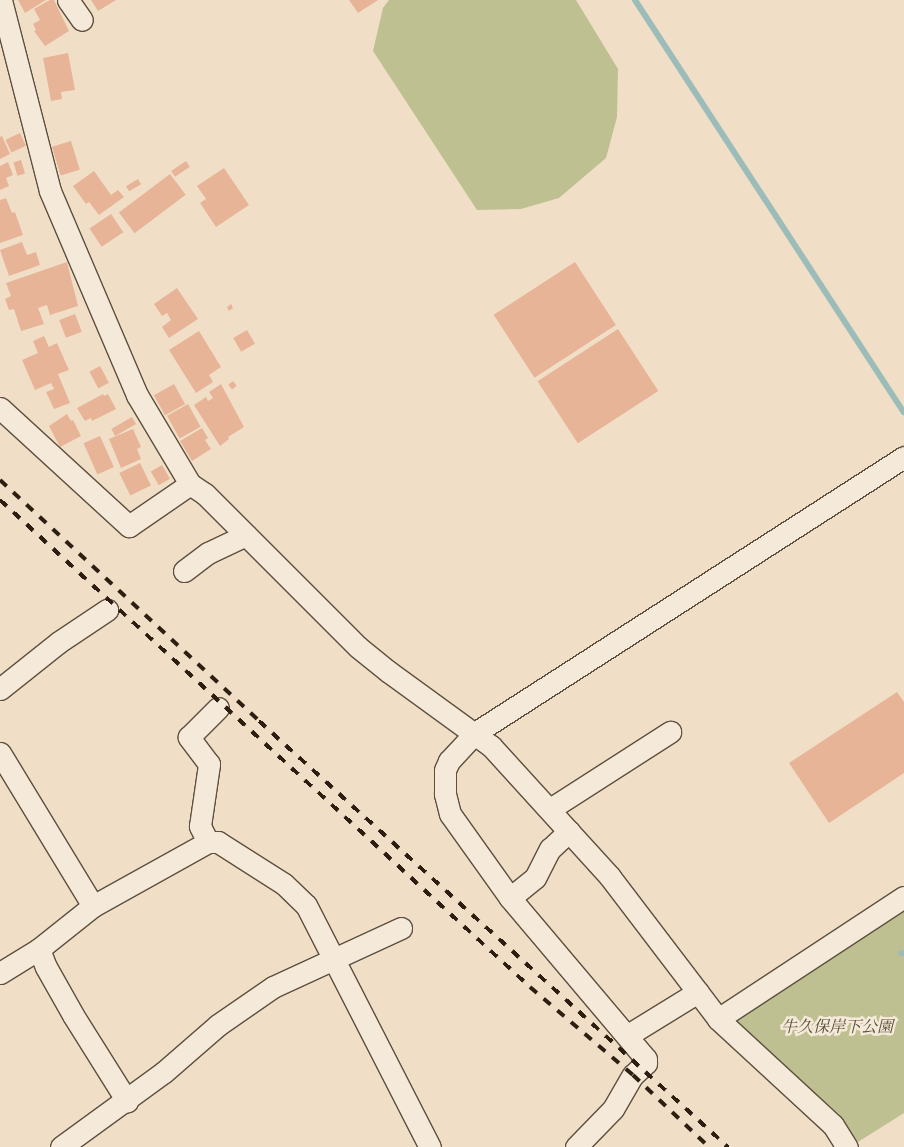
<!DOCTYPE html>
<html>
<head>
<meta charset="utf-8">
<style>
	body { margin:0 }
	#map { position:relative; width:904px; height:1147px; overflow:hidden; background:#f0dfc6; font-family:Cardo,"Noto Serif JP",serif }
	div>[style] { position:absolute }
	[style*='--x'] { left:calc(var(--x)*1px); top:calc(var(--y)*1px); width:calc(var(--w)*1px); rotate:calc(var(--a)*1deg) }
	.green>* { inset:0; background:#bec091 }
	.stream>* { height:6px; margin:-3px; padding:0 3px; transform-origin:3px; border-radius:3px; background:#9bbcb9 }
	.building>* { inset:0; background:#e8b497; transform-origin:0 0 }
	.roads { filter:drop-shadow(1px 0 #5d4f3e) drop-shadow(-1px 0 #5d4f3e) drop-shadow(0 1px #5d4f3e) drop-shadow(0 -1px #5d4f3e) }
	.street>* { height:21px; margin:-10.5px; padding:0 10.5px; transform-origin:10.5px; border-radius:10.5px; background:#f5eada }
	.rail>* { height:4px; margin-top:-2px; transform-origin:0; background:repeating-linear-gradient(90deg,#2c1f11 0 9px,transparent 0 18px) }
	span { translate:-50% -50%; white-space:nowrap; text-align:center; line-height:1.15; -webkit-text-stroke:5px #f5eada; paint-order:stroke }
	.park-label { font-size:16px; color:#584f37; font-style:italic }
</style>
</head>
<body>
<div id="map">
	<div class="green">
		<i style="clip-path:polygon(389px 0,576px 0,618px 69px,617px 117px,606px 158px,559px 198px,521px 209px,477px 210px,373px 51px,383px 8px)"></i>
		<i style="clip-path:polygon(904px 909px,904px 1113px,858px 1142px,839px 1114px,731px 1019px)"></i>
	</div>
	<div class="stream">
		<i style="--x:635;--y:0;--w:492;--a:56.9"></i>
		<i style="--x:901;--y:953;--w:3;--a:0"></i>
	</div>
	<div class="building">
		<i style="clip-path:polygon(18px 0,46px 0,25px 13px)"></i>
		<i style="clip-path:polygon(50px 0,54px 0,69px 31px,45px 46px,34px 31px,36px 30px,33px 24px,40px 20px,34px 9px)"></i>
		<i style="clip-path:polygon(91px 0,116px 0,98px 11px)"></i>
		<i style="clip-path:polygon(349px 0,378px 0,358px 13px)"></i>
		<i style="clip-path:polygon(68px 53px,75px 90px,61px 92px,62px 99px,51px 101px,43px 58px)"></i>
		<i style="left:20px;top:133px;width:14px;height:16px;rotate:65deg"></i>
		<i style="clip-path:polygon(2px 136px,10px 154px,0 159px,0 137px)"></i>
		<i style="left:71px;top:141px;width:30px;height:20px;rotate:73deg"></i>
		<i style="left:21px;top:160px;width:14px;height:8px;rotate:73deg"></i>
		<i style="left:186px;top:161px;width:7px;height:18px;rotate:56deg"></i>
		<i style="clip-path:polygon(8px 162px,13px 175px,6px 178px,9px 186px,0 190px,0 166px)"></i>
		<i style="clip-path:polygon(224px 168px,249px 205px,216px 227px,200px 203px,206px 199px,197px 186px)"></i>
		<i style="clip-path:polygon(94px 171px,111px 195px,118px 190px,124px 197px,99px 215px,89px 202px,86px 204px,73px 186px)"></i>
		<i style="left:170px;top:174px;width:26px;height:64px;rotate:53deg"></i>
		<i style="left:138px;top:179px;width:6px;height:14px;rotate:59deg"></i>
		<i style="clip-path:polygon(6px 198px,12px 213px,15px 212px,23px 235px,0 243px,0 200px)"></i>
		<i style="left:111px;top:214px;width:22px;height:26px;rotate:56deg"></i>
		<i style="clip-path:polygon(22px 242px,27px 255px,36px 252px,40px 265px,9px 276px,0 250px)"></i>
		<i style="clip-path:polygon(67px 262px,78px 306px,50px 315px,47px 305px,38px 308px,44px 324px,21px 331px,14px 309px,9px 310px,5px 299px,11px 296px,6px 283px)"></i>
		<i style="left:575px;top:262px;width:75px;height:97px;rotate:57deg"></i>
		<i style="clip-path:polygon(177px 288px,198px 319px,169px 338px,162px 327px,171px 320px,167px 313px,162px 316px,154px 304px)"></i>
		<i style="clip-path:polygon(231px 304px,233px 308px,229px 311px,227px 307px)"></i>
		<i style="left:75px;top:314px;width:19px;height:17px;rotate:69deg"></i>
		<i style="left:618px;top:329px;width:74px;height:96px;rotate:57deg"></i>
		<i style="left:247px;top:330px;width:16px;height:16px;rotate:60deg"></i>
		<i style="clip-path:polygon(199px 331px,221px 367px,209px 375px,213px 382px,196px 393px,169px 350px)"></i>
		<i style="clip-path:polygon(44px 336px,49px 347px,57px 343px,69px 370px,58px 374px,70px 403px,54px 409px,46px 392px,54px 389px,51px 383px,35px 390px,22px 360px,38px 353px,33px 341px)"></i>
		<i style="left:100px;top:366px;width:19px;height:12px;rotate:62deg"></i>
		<i style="left:233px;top:381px;width:6px;height:6px;rotate:51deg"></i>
		<i style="left:174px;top:384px;width:23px;height:23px;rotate:61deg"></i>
		<i style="clip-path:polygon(221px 384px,244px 427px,228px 437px,229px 439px,220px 446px,194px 405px,206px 397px,208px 401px,213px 398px,209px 392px)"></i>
		<i style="clip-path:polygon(103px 394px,104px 396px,108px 394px,116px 409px,92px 421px,91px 418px,85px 421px,77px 408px)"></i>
		<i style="left:188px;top:404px;width:26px;height:24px;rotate:61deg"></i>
		<i style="clip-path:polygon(67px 414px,71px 421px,73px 420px,81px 436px,60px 447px,49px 426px)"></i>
		<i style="left:132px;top:417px;width:8px;height:24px;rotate:60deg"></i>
		<i style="clip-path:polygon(202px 428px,208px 438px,205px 440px,211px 449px,192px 461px,180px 441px)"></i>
		<i style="clip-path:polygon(133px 429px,141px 447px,137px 449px,141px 459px,121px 468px,109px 439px)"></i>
		<i style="left:100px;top:436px;width:34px;height:18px;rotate:66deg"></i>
		<i style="left:140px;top:463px;width:25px;height:23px;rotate:64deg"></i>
		<i style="left:162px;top:465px;width:16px;height:13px;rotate:60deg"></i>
		<i style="clip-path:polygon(897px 692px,904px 702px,904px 773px,829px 823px,789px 763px)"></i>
	</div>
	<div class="roads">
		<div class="street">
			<i style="--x:1;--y:0;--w:197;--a:75.6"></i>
			<i style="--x:50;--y:191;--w:222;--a:66.9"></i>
			<i style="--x:137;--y:395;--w:104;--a:59.2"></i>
			<i style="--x:190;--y:484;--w:18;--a:34"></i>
			<i style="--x:205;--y:494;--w:216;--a:45"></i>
			<i style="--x:358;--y:647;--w:40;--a:39"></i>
			<i style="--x:389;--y:672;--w:126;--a:36"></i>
			<i style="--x:491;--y:746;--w:177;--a:47.7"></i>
			<i style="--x:610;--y:877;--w:178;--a:52.7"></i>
			<i style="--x:718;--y:1019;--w:156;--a:42.7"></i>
			<i style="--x:833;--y:1125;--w:26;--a:58"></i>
			<i style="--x:68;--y:0;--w:24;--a:55"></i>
			<i style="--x:0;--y:408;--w:175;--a:42.5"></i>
			<i style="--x:129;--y:526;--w:74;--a:-34.5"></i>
			<i style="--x:184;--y:571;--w:30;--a:-37"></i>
			<i style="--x:208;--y:553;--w:42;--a:-25.3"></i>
			<i style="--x:0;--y:689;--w:75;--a:-38.5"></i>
			<i style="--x:59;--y:642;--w:58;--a:-33.7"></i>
			<i style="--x:0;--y:753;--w:179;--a:58.7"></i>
			<i style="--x:550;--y:809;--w:143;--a:-32.7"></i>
			<i style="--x:208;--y:842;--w:18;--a:-117"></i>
			<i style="--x:200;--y:826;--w:63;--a:-81.7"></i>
			<i style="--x:209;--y:764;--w:34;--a:-127"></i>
			<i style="--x:189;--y:737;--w:41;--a:-45"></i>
			<i style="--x:510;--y:898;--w:32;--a:-39"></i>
			<i style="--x:535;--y:878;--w:33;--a:-63"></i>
			<i style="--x:550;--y:849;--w:26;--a:-43"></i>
			<i style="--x:39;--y:949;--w:19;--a:69"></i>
			<i style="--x:46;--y:967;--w:55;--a:60.6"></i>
			<i style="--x:73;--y:1015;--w:102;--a:57.9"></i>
			<i style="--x:0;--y:973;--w:46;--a:-31.6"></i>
			<i style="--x:39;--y:949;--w:69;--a:-38.5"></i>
			<i style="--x:93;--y:906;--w:132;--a:-29.1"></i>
			<i style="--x:208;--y:842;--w:10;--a:0"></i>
			<i style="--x:218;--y:842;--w:78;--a:32.5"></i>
			<i style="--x:284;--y:884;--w:30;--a:44"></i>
			<i style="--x:306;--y:905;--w:272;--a:62.9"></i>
			<i style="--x:718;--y:1019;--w:222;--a:-33.3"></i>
			<i style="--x:628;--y:1035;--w:82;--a:-31.6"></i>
			<i style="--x:61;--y:1147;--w:127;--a:-36.1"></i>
			<i style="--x:164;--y:1072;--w:72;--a:-41"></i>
			<i style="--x:218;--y:1025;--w:67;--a:-34.6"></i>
			<i style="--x:273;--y:987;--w:141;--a:-24.7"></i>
			<i style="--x:576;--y:1147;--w:53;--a:-45.8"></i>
			<i style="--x:613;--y:1109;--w:39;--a:-60"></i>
			<i style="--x:633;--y:1075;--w:18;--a:-43"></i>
			<i style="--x:646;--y:1063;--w:4;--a:-90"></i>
			<i style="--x:646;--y:1059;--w:211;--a:-130.2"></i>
			<i style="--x:510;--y:898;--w:103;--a:-125.5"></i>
			<i style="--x:450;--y:814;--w:21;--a:-104"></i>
			<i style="--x:445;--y:794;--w:24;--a:-90"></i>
			<i style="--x:445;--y:770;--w:10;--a:-66"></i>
			<i style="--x:449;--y:761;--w:38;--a:-47"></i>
			<i style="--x:475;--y:733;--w:510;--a:-32.76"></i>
		</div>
	</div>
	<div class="rail">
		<i style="--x:0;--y:480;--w:354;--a:42.9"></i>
		<i style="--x:259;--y:721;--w:634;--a:42.25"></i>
		<i style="--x:0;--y:500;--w:720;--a:42.58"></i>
		<i style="--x:530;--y:987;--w:135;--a:40.5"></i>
		<i style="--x:633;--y:1075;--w:105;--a:43.5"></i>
	</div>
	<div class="park-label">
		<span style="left:837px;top:1027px">牛久保岸下公園</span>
	</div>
</div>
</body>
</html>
